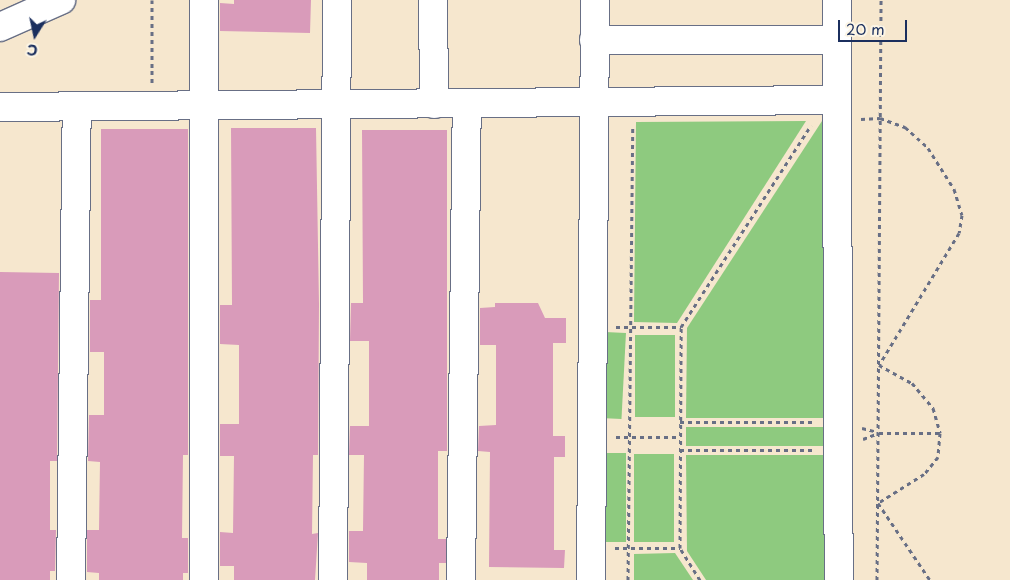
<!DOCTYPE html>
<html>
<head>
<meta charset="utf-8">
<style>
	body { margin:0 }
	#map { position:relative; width:1010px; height:580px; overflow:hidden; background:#f6e7ce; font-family:"Playpen Sans",sans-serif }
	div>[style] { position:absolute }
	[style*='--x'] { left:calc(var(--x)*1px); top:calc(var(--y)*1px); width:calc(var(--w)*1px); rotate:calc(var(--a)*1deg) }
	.green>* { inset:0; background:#8eca7f; transform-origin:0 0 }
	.building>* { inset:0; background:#d99bba }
	.path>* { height:3px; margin-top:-1.5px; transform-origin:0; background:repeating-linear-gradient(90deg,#686f85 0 4px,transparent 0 8px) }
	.roads { filter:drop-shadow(1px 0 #686f85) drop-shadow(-1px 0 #686f85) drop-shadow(0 1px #686f85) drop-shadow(0 -1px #686f85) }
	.minor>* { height:28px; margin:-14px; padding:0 14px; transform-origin:14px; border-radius:14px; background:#fff }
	span { translate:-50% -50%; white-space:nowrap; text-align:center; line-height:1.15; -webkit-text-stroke:4px #fcf5e5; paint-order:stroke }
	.north { position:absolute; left:10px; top:10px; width:50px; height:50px; -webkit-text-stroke:4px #fcf5e5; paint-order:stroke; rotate:190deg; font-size:14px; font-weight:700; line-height:20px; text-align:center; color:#1b2f5e }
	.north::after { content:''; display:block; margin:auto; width:18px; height:22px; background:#1b2f5e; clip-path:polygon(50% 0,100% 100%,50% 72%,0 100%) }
	.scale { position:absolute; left:838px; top:20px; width:69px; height:22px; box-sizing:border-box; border:2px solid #1b2f5e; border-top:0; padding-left:6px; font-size:15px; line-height:18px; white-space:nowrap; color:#1b2f5e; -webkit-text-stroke:4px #fcf5e5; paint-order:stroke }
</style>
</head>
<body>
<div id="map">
	<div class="green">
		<i style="clip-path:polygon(806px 121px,677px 323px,634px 322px,636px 122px)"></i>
		<i style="clip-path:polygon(822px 121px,827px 126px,825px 418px,686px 418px,687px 328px)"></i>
		<i style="left:605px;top:332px;width:21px;height:86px;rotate:3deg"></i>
		<i style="left:635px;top:335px;width:40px;height:82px"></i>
		<i style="left:686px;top:427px;width:138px;height:19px"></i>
		<i style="left:604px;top:453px;width:22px;height:89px"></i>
		<i style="left:634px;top:454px;width:40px;height:88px"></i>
		<i style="clip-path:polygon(686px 455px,824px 455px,824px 580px,706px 580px,687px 551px)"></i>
		<i style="clip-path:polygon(675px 553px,693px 580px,634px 580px,634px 554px)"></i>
	</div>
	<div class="building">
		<i style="clip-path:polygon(234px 0,311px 0,310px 33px,220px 31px,220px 3px,234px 4px)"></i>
		<i style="clip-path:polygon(231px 128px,316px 128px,319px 304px,318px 455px,313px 455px,312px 534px,318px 533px,315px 580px,234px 580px,234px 566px,220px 566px,220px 532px,233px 533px,234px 456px,220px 456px,220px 424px,239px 424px,239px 345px,220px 344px,220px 305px,232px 305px)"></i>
		<i style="clip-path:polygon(101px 129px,188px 129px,188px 455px,183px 455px,182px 538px,188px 538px,188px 573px,183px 573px,183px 580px,99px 580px,99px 573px,87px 572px,87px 530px,99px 530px,100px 462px,88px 461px,89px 415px,104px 415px,104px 352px,90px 352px,90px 300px,101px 300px)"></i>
		<i style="clip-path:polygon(362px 130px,447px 130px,447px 451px,438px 451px,438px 539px,446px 539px,446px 563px,439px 563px,439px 580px,367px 580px,367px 563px,349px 562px,349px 531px,363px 531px,364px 455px,349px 455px,350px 426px,369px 426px,369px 341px,350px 341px,351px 303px,363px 303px)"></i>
		<i style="clip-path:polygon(0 272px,59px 273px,57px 461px,50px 461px,50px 530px,56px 530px,55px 571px,50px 571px,50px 580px,0 580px)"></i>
		<i style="clip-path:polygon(495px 303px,538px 303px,545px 318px,566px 318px,566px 343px,553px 343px,553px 436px,565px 436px,565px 457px,554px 457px,554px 550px,565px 550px,564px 568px,489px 567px,490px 452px,478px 451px,479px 426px,496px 425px,496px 345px,480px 345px,480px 308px,495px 307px)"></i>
	</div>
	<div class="path">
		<i style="--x:152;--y:83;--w:83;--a:-90"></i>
		<i style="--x:861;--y:119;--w:19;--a:-3"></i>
		<i style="--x:880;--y:118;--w:27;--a:20"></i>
		<i style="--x:905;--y:127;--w:31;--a:42"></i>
		<i style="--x:928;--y:148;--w:49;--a:57.6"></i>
		<i style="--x:954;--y:189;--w:27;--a:73"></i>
		<i style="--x:962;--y:215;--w:18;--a:99"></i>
		<i style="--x:959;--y:233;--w:154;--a:121.2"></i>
		<i style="--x:879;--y:365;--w:38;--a:29"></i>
		<i style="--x:912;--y:383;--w:33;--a:50"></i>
		<i style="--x:933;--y:408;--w:26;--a:74"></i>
		<i style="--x:940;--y:433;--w:24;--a:95"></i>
		<i style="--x:938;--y:457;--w:22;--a:129"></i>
		<i style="--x:924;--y:474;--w:54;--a:147.8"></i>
		<i style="--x:878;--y:503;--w:93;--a:56"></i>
		<i style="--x:616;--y:327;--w:65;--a:0"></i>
		<i style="--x:680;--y:422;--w:134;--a:0"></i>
		<i style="--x:862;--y:428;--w:16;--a:14"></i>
		<i style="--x:616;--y:437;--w:64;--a:0"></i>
		<i style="--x:863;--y:439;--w:17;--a:-21"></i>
		<i style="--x:879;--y:433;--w:61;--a:0"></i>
		<i style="--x:680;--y:450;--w:134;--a:0"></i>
		<i style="--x:615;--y:548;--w:65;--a:0"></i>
		<i style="--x:628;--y:580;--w:454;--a:-89.4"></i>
		<i style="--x:700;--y:580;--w:38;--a:-122"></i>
		<i style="--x:680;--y:548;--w:221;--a:-89.7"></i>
		<i style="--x:681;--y:327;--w:240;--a:-57.2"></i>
		<i style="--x:877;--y:580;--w:580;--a:-89.6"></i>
	</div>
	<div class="roads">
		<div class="minor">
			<i style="--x:433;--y:0;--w:104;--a:89.4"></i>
			<i style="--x:837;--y:0;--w:100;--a:90"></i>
			<i style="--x:0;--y:27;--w:67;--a:-23.9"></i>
			<i style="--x:594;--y:40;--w:243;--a:0"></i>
			<i style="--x:0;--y:107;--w:837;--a:-0.48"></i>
			<i style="--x:837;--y:100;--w:480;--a:89.8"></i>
			<i style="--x:71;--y:580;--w:473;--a:-89.3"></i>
			<i style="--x:204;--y:580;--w:580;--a:-90"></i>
			<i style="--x:333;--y:580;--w:580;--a:-89.6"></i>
			<i style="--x:461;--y:580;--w:477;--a:-89.3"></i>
			<i style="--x:591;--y:580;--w:580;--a:-89.6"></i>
		</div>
	</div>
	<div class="north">С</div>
	<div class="scale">20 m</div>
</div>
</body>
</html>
